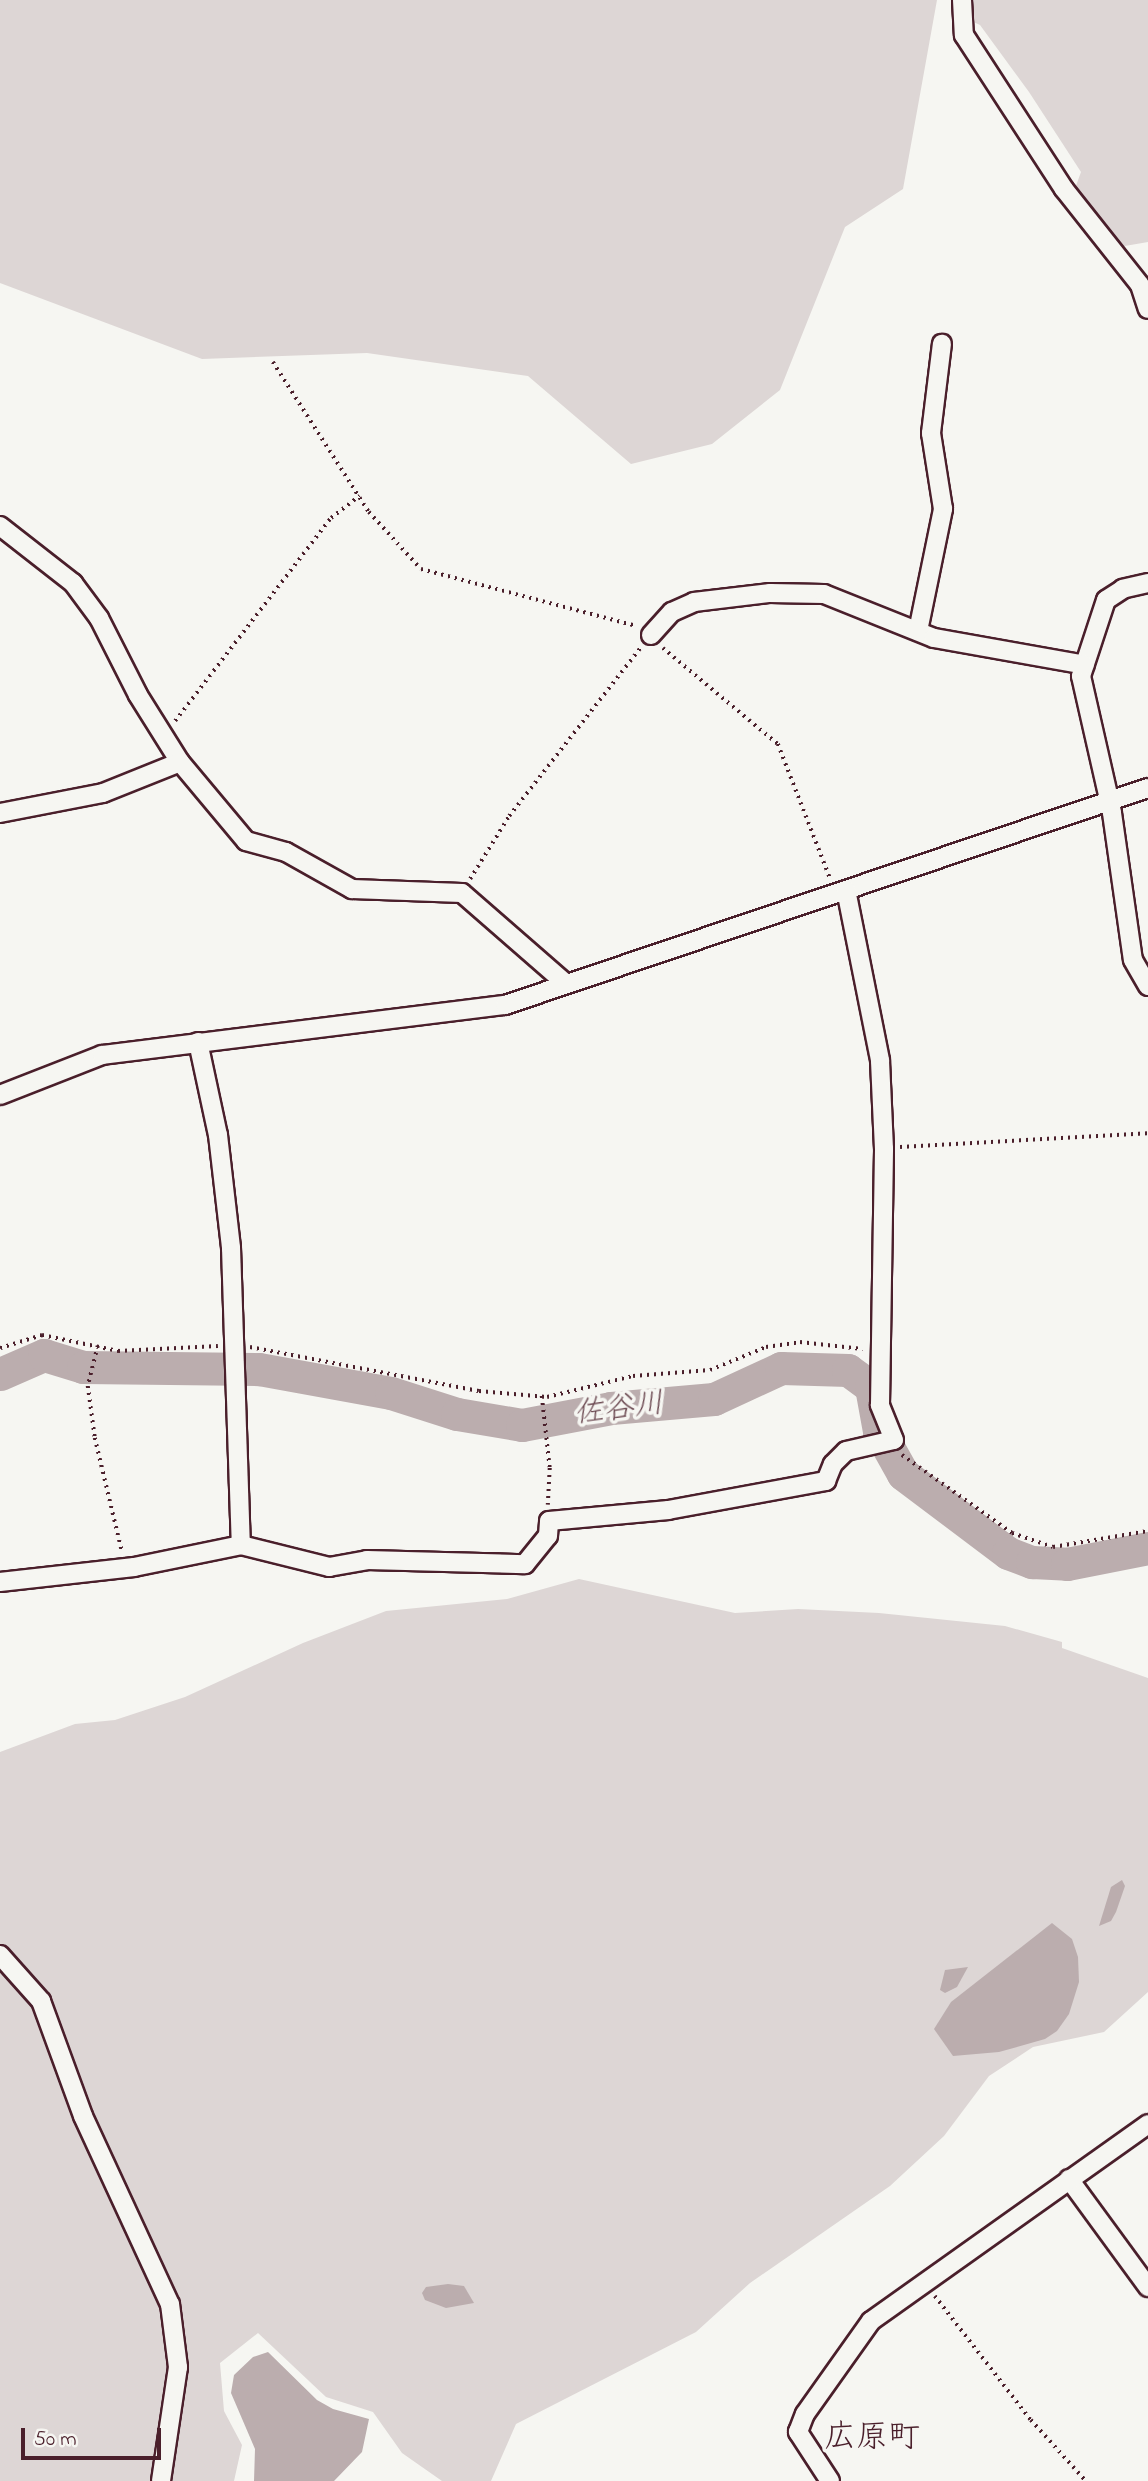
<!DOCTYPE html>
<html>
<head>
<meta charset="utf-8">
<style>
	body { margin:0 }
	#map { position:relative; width:1148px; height:2481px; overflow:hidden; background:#f6f6f2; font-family:"Indie Flower","Klee One",sans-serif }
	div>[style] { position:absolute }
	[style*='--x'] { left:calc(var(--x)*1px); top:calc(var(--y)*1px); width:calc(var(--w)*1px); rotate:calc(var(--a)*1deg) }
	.green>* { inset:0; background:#ddd6d5 }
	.water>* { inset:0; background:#bbadae }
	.river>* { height:33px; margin:-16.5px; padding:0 16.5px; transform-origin:16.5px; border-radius:16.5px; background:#bbadae }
	.path>* { height:3.5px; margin-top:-1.75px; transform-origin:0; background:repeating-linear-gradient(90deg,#4a1f2b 0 2px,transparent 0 7px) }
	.roads { filter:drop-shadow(2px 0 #4a1f2b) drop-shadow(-2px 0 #4a1f2b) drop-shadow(0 2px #4a1f2b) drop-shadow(0 -2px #4a1f2b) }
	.street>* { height:18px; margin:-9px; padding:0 9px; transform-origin:9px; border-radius:9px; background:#f6f6f2 }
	span { translate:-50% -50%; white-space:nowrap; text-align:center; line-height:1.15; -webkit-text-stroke:7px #f6f6f2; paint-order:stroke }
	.water-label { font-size:30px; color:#6c4a52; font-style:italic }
	.quarter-label { font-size:32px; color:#4a1f2b }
	.scale { position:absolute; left:21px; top:2428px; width:140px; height:32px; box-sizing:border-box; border:4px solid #4a1f2b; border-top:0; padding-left:9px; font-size:21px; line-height:24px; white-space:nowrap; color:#4a1f2b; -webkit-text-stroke:5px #f6f6f2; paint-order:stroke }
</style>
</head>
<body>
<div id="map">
	<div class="green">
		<i style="clip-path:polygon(0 0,937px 0,903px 189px,845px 227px,780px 390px,712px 444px,631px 464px,528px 376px,367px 353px,202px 359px,0 283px)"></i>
		<i style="clip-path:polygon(969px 0,1148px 0,1148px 242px,1119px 247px,1073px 194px,1081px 172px,1029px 92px,980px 25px,969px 20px)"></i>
		<i style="clip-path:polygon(579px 1579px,735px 1613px,798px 1609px,879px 1613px,1005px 1626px,1062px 1642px,1062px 1648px,1148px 1678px,1148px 1992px,1104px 2032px,1033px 2047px,989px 2076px,944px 2136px,890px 2186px,750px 2283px,696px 2332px,516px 2424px,491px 2481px,442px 2481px,402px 2453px,373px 2412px,326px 2397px,258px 2333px,220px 2363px,224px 2411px,242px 2445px,234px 2481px,0 2481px,0 1752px,75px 1724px,115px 1720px,185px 1697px,303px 1643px,386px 1611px,507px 1599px)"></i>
	</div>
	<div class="water">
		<i style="clip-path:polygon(1122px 1880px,1125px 1886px,1116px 1912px,1111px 1921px,1099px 1926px,1111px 1887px)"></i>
		<i style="clip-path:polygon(1052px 1923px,1072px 1939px,1078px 1957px,1079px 1982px,1069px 2014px,1057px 2031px,1045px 2039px,999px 2052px,953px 2056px,934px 2029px,951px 2002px)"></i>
		<i style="clip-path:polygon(968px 1967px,957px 1987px,945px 1993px,940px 1990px,945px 1970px)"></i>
		<i style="clip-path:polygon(448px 2284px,464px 2286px,474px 2303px,446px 2308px,425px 2300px,422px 2293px,426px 2287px)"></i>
		<i style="clip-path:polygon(268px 2352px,317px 2400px,333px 2409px,369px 2419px,362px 2452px,334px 2481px,254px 2481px,255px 2449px,231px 2393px,234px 2375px,253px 2357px)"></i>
	</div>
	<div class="river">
		<i style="--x:0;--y:1374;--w:48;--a:-23.4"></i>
		<i style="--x:44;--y:1355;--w:41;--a:17.1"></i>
		<i style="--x:83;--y:1367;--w:176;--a:0.7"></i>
		<i style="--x:259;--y:1369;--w:134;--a:10.3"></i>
		<i style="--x:391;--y:1393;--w:69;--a:17.7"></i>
		<i style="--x:457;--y:1414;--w:66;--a:9.6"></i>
		<i style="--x:522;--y:1425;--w:91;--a:-10.8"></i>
		<i style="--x:611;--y:1408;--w:103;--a:-5"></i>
		<i style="--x:714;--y:1399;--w:74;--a:-24.8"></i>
		<i style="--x:781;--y:1368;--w:67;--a:1.7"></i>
		<i style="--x:848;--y:1370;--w:29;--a:36"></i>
		<i style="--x:871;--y:1387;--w:45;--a:79.7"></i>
		<i style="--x:879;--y:1431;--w:49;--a:60.8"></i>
		<i style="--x:903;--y:1474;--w:131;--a:37"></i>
		<i style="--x:1008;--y:1553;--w:26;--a:21"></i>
		<i style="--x:1032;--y:1562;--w:35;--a:3"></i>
		<i style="--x:1067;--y:1564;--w:83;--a:-11.2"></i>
	</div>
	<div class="path">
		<i style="--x:273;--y:362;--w:178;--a:57.4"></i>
		<i style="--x:369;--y:512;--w:77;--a:47.6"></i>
		<i style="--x:421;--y:569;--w:222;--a:14.8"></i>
		<i style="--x:663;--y:648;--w:150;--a:39.9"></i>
		<i style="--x:778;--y:744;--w:144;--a:68.8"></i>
		<i style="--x:175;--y:721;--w:256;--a:-52.5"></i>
		<i style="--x:331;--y:518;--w:36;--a:-38"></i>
		<i style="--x:470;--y:879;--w:74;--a:-58.2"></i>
		<i style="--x:509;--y:816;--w:216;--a:-52"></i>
		<i style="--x:900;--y:1147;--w:248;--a:-3.2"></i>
		<i style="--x:98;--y:1346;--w:41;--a:104"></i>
		<i style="--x:88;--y:1386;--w:52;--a:82.3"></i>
		<i style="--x:95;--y:1438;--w:116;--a:76.6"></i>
		<i style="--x:250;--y:1347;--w:233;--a:10.9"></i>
		<i style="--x:479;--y:1391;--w:68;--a:5"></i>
		<i style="--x:547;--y:1397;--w:89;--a:-13.7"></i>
		<i style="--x:633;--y:1376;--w:77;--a:-4.5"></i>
		<i style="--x:710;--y:1370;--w:61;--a:-22.3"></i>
		<i style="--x:766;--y:1347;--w:34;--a:-8"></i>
		<i style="--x:800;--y:1342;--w:63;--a:6.3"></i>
		<i style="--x:0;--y:1348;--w:44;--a:-17.2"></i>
		<i style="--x:42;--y:1335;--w:78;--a:11.9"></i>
		<i style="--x:118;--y:1351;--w:100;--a:-2.9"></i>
		<i style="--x:542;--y:1396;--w:72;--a:83.7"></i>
		<i style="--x:550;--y:1468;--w:37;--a:93"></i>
		<i style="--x:902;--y:1455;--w:135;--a:35.3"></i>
		<i style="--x:1012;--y:1533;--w:43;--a:18.9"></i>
		<i style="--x:1053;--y:1547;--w:96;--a:-9.6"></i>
		<i style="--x:935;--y:2296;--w:157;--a:52.3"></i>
		<i style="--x:1031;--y:2420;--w:82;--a:48"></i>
	</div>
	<div class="roads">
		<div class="street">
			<i style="--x:962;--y:0;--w:35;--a:87"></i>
			<i style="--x:964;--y:35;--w:184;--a:57"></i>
			<i style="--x:1064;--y:189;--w:122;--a:51.6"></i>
			<i style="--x:1140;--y:285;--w:25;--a:72"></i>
			<i style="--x:0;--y:526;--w:93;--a:38"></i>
			<i style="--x:73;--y:583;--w:44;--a:53.4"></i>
			<i style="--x:99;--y:618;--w:86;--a:63.1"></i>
			<i style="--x:138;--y:695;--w:79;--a:57.9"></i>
			<i style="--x:180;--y:762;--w:103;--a:50.1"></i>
			<i style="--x:246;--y:841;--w:41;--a:15.4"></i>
			<i style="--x:286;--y:852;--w:76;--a:29.3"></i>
			<i style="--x:352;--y:889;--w:110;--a:2.1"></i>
			<i style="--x:462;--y:893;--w:137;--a:41.1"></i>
			<i style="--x:1148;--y:583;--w:26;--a:167"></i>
			<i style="--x:1123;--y:589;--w:20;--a:147"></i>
			<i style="--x:1106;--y:600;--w:80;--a:108.2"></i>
			<i style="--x:1081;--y:676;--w:140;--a:77.2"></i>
			<i style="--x:1112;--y:813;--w:148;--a:81.9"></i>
			<i style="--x:1133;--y:960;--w:30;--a:60"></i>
			<i style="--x:918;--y:631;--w:125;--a:-78.4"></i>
			<i style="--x:943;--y:509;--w:77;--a:-99"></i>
			<i style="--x:931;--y:433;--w:90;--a:-83"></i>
			<i style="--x:651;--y:635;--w:31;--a:-48"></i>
			<i style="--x:672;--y:612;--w:24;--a:-24"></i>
			<i style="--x:694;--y:602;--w:77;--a:-6.8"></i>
			<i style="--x:770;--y:593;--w:54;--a:1.1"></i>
			<i style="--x:824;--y:594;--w:118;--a:21.8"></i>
			<i style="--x:934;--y:638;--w:153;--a:10.1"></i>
			<i style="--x:0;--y:813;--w:105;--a:-11"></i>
			<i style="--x:103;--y:793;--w:83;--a:-21.9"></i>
			<i style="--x:198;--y:1042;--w:95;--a:77.9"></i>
			<i style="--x:218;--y:1135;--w:114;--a:83.4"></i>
			<i style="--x:231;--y:1248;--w:297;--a:88.1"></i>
			<i style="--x:0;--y:1095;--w:110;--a:-21.4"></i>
			<i style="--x:102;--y:1055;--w:406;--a:-7.1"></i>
			<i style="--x:505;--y:1005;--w:679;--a:-18.65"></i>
			<i style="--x:0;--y:1582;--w:135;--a:-6.4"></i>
			<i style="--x:134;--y:1567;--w:109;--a:-11.6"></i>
			<i style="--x:241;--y:1545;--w:91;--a:14"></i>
			<i style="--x:329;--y:1567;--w:39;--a:-10"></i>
			<i style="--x:367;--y:1560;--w:158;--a:1.5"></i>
			<i style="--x:525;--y:1564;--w:36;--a:-51"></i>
			<i style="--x:548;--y:1536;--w:15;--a:-86"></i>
			<i style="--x:549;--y:1521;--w:120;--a:-5.3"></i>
			<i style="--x:668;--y:1510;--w:161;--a:-10.4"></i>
			<i style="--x:826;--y:1481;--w:18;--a:-68"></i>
			<i style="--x:833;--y:1464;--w:18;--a:-45"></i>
			<i style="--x:846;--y:1451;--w:49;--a:-12.9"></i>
			<i style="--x:894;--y:1440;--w:38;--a:-112"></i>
			<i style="--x:880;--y:1405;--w:256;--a:-89.1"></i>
			<i style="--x:884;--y:1149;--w:89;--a:-92.6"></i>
			<i style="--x:880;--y:1060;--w:173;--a:-101.3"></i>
			<i style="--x:0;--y:1955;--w:62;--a:48.3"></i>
			<i style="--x:41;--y:2001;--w:122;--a:69.9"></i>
			<i style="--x:83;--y:2116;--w:207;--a:65.2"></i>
			<i style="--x:170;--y:2304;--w:64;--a:82.8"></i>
			<i style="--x:178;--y:2367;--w:115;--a:98.5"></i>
			<i style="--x:1069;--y:2179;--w:134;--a:53.8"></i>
			<i style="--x:830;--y:2481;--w:59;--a:-123.1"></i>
			<i style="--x:798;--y:2432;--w:19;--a:-69"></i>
			<i style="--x:805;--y:2414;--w:114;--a:-54.6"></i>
			<i style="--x:871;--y:2321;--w:340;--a:-35.4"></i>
		</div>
	</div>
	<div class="water-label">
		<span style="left:619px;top:1410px;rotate:-7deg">佐谷川</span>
	</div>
	<div class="quarter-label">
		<span style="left:872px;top:2439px">広原町</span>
	</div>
	<div class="scale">50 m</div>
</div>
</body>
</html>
